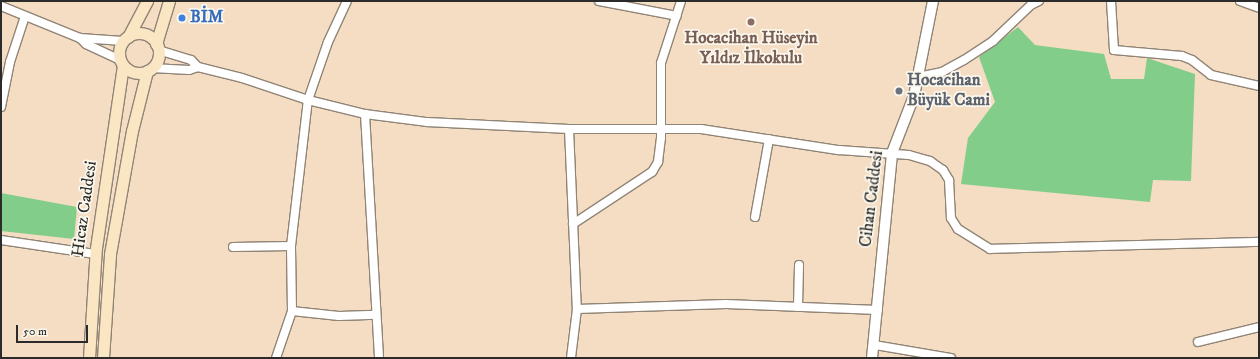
<!DOCTYPE html>
<html>
<head>
<meta charset="utf-8">
<style>
	body { margin:0 }
	#map { position:relative; width:1260px; height:359px; overflow:hidden; background:#f4ddc2; font-family:"IM FELL DW Pica",serif }
	div>[style] { position:absolute }
	[style*='--x'] { left:calc(var(--x)*1px); top:calc(var(--y)*1px); width:calc(var(--w)*1px); rotate:calc(var(--a)*1deg) }
	.green>* { inset:0; background:#83cd8a }
	.roads { filter:drop-shadow(1px 0 #908476) drop-shadow(-1px 0 #908476) drop-shadow(0 1px #908476) drop-shadow(0 -1px #908476) }
	.minor>* { height:8px; margin:-4px; padding:0 4px; transform-origin:4px; border-radius:4px; background:#fff }
	.tertiary>* { height:10px; margin:-5px; padding:0 5px; transform-origin:5px; border-radius:5px; background:#fff }
	.secondary>* { height:11px; margin:-5.5px; padding:0 5.5px; transform-origin:5.5px; border-radius:5.5px; background:#fbe6c4 }
	.secondary>.ring { margin:-5.5px; padding:0; box-sizing:content-box; background:none; border:11px solid #fbe6c4; border-radius:50% }
	.dots>* { width:11px; height:11px; translate:-50% -50%; box-sizing:border-box; border:2px solid #fbf7ec; border-radius:50% }
	span { translate:-50% -50%; white-space:nowrap; text-align:center; line-height:1.15; -webkit-text-stroke:3.5px #fbf7ec; paint-order:stroke }
	.shop-label { font-size:17px; color:#366cbe; font-weight:700 }
	.left { translate:0 -50%; text-align:left }
	.education-label { font-size:17px; color:#785e54; font-weight:700 }
	.worship-label { font-size:17px; color:#5b616d; font-weight:700 }
	.street-label { font-size:17px; color:#2b2b2b }
	.frame { position:absolute; inset:0; border:2px solid #2b2b2b; pointer-events:none }
	.scale { position:absolute; left:16px; top:325px; width:72px; height:18px; box-sizing:border-box; border:2px solid #2b2b2b; border-top:0; padding-left:5px; font-size:12px; line-height:14px; white-space:nowrap; color:#2b2b2b; -webkit-text-stroke:3px #fbf7ec; paint-order:stroke }
</style>
</head>
<body>
<div id="map">
	<div class="green">
		<i style="clip-path:polygon(1018px 27px,1035px 45px,1104px 54px,1111px 79px,1144px 79px,1147px 58px,1195px 74px,1191px 181px,1153px 180px,1150px 202px,961px 184px,968px 138px,995px 102px,979px 57px)"></i>
		<i style="clip-path:polygon(1px 193px,77px 207px,74px 239px,1px 231px)"></i>
	</div>
	<div class="roads">
		<div class="minor">
			<i style="--x:599;--y:1;--w:79;--a:10.9"></i>
			<i style="--x:1111;--y:1;--w:49;--a:86.5"></i>
			<i style="--x:1114;--y:50;--w:68;--a:5"></i>
			<i style="--x:1182;--y:56;--w:11;--a:22"></i>
			<i style="--x:1192;--y:60;--w:24;--a:38"></i>
			<i style="--x:1211;--y:75;--w:49;--a:12.9"></i>
			<i style="--x:1240;--y:1;--w:20;--a:20"></i>
			<i style="--x:1;--y:6;--w:85;--a:22.1"></i>
			<i style="--x:80;--y:38;--w:8;--a:45"></i>
			<i style="--x:86;--y:44;--w:38;--a:25"></i>
			<i style="--x:80;--y:38;--w:43;--a:4"></i>
			<i style="--x:198;--y:67;--w:45;--a:14"></i>
			<i style="--x:242;--y:78;--w:70;--a:18.4"></i>
			<i style="--x:308;--y:100;--w:59;--a:13.8"></i>
			<i style="--x:365;--y:114;--w:63;--a:7.4"></i>
			<i style="--x:427;--y:122;--w:142;--a:2.8"></i>
			<i style="--x:569;--y:129;--w:132;--a:0"></i>
			<i style="--x:701;--y:129;--w:140;--a:8.7"></i>
			<i style="--x:839;--y:150;--w:70;--a:4.1"></i>
			<i style="--x:909;--y:155;--w:22;--a:16"></i>
			<i style="--x:930;--y:161;--w:16;--a:35"></i>
			<i style="--x:943;--y:170;--w:12;--a:59"></i>
			<i style="--x:949;--y:180;--w:38;--a:87"></i>
			<i style="--x:951;--y:218;--w:13;--a:58"></i>
			<i style="--x:958;--y:229;--w:38;--a:32"></i>
			<i style="--x:990;--y:249;--w:269;--a:-1.5"></i>
			<i style="--x:152;--y:68;--w:37;--a:3"></i>
			<i style="--x:189;--y:70;--w:9;--a:-18"></i>
			<i style="--x:198;--y:67;--w:10;--a:-135"></i>
			<i style="--x:191;--y:60;--w:34;--a:-163"></i>
			<i style="--x:918;--y:77;--w:25;--a:-12"></i>
			<i style="--x:942;--y:72;--w:25;--a:-29"></i>
			<i style="--x:964;--y:60;--w:35;--a:-33"></i>
			<i style="--x:993;--y:41;--w:52;--a:-43.5"></i>
			<i style="--x:1031;--y:5;--w:9;--a:-27"></i>
			<i style="--x:1;--y:107;--w:46;--a:-78.7"></i>
			<i style="--x:10;--y:62;--w:48;--a:-71.9"></i>
			<i style="--x:365;--y:114;--w:244;--a:86.7"></i>
			<i style="--x:569;--y:129;--w:180;--a:87.5"></i>
			<i style="--x:577;--y:309;--w:49;--a:97"></i>
			<i style="--x:755;--y:217;--w:79;--a:-79.8"></i>
			<i style="--x:573;--y:224;--w:95;--a:-33.4"></i>
			<i style="--x:652;--y:172;--w:12;--a:-59"></i>
			<i style="--x:658;--y:162;--w:24;--a:-83"></i>
			<i style="--x:661;--y:138;--w:75;--a:-90"></i>
			<i style="--x:661;--y:63;--w:65;--a:-72.1"></i>
			<i style="--x:1;--y:240;--w:95;--a:8.5"></i>
			<i style="--x:233;--y:247;--w:58;--a:-1"></i>
			<i style="--x:798;--y:307;--w:42;--a:-88.6"></i>
			<i style="--x:577;--y:309;--w:149;--a:-1.9"></i>
			<i style="--x:726;--y:304;--w:152;--a:2.3"></i>
			<i style="--x:292;--y:311;--w:47;--a:6.1"></i>
			<i style="--x:339;--y:316;--w:37;--a:-2"></i>
			<i style="--x:1198;--y:342;--w:63;--a:-13.8"></i>
			<i style="--x:875;--y:345;--w:77;--a:9.7"></i>
			<i style="--x:276;--y:358;--w:50;--a:-71.2"></i>
			<i style="--x:292;--y:311;--w:65;--a:-90.9"></i>
			<i style="--x:291;--y:246;--w:147;--a:-83.4"></i>
			<i style="--x:308;--y:100;--w:61;--a:-71"></i>
			<i style="--x:328;--y:42;--w:45;--a:-65.1"></i>
		</div>
		<div class="tertiary">
			<i style="--x:872;--y:358;--w:206;--a:-84.4"></i>
			<i style="--x:892;--y:153;--w:61;--a:-68.9"></i>
			<i style="--x:914;--y:96;--w:97;--a:-78.7"></i>
		</div>
		<div class="secondary">
			<i class="ring" style="left:119px;top:33px;width:29px;height:29px"></i>
			<i style="--x:128;--y:37;--w:41;--a:-62.2"></i>
			<i style="--x:156;--y:44;--w:45;--a:-73.2"></i>
			<i style="--x:89;--y:358;--w:110;--a:-86.4"></i>
			<i style="--x:96;--y:248;--w:185;--a:-81.6"></i>
			<i style="--x:103;--y:358;--w:104;--a:-86.1"></i>
			<i style="--x:110;--y:254;--w:125;--a:-79.9"></i>
			<i style="--x:132;--y:131;--w:62;--a:-76"></i>
		</div>
	</div>
	<div class="dots">
		<i style="left:182px;top:18px;background:#3f7fe0"></i>
		<i style="left:751px;top:22px;background:#8d6e63"></i>
		<i style="left:899px;top:91px;background:#6b7280"></i>
	</div>
	<div class="shop-label">
		<span class="left" style="left:190px;top:18px">BİM</span>
	</div>
	<div class="education-label">
		<span style="left:751px;top:49px">Hocacihan Hüseyin<br>Yıldız İlkokulu</span>
	</div>
	<div class="worship-label">
		<span class="left" style="left:907px;top:91px">Hocacihan<br>Büyük Cami</span>
	</div>
	<div class="street-label">
		<span style="left:872px;top:199px;rotate:-83deg">Cihan Caddesi</span>
		<span style="left:85px;top:209px;rotate:-82deg">Hicaz Caddesi</span>
	</div>
	<div class="frame"></div>
	<div class="scale">50 m</div>
</div>
</body>
</html>
